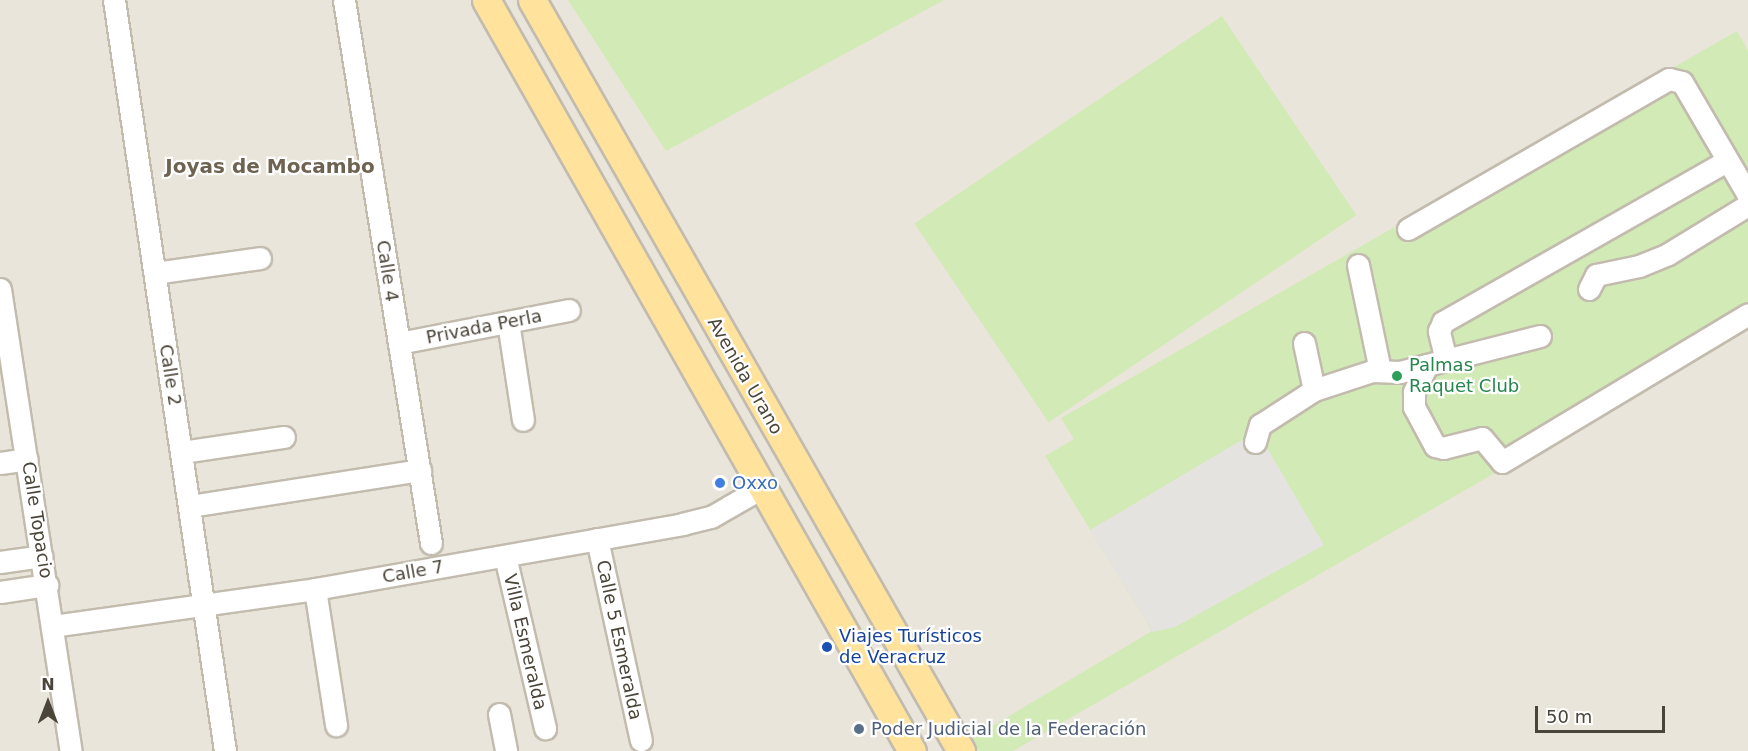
<!DOCTYPE html>
<html>
<head>
<meta charset="utf-8">
<style>
	body { margin:0 }
	#map { position:relative; width:1748px; height:751px; overflow:hidden; background:#f6f3ec; font-family:"DejaVu Sans",sans-serif }
	div>[style] { position:absolute }
	[style*='--x'] { left:calc(var(--x)*1px); top:calc(var(--y)*1px); width:calc(var(--w)*1px); rotate:calc(var(--a)*1deg) }
	.residential>* { inset:0; background:#eae5da; transform-origin:0 0 }
	.green>* { inset:0; background:#d2eab5; transform-origin:0 0 }
	.parking>* { inset:0; background:#e5e3e0 }
	.roads { filter:drop-shadow(2px 0 #c2bbae) drop-shadow(-2px 0 #c2bbae) drop-shadow(0 2px #c2bbae) drop-shadow(0 -2px #c2bbae) }
	.minor>* { height:21px; margin:-10.5px; padding:0 10.5px; transform-origin:10.5px; border-radius:10.5px; background:#fff }
	.major>* { height:27px; margin:-13.5px; padding:0 13.5px; transform-origin:13.5px; border-radius:13.5px; background:#ffe39c }
	.dots>* { width:16px; height:16px; translate:-50% -50%; box-sizing:border-box; border:3px solid #fff; border-radius:50% }
	span { translate:-50% -50%; white-space:nowrap; text-align:center; line-height:1.15; -webkit-text-stroke:4.5px #fff; paint-order:stroke }
	.street-label { font-size:18px; color:#4b4439 }
	.leisure-label { font-size:18px; color:#27864d }
	.left { translate:0 -50%; text-align:left }
	.shop-label { font-size:18px; color:#366cbe }
	.transit-label { font-size:18px; color:#164399 }
	.service-label { font-size:18px; color:#4e5e75 }
	.neighbourhood-label { font-size:20px; color:#6e6250; font-weight:700 }
	.north { position:absolute; left:18px; top:673px; width:60px; height:60px; -webkit-text-stroke:4px #fff; paint-order:stroke; rotate:0deg; font-size:16px; font-weight:700; line-height:24px; text-align:center; color:#4b4439 }
	.north::after { content:''; display:block; margin:auto; width:21px; height:27px; background:#4b4439; clip-path:polygon(50% 0,100% 100%,50% 72%,0 100%) }
	.scale { position:absolute; left:1535px; top:706px; width:130px; height:27px; box-sizing:border-box; border:3px solid #4b4439; border-top:0; padding-left:8px; font-size:18px; line-height:21px; white-space:nowrap; color:#4b4439; -webkit-text-stroke:4px #fff; paint-order:stroke }
</style>
</head>
<body>
<div id="map">
	<div class="residential">
		<i style="left:0;top:0;width:1748px;height:751px"></i>
	</div>
	<div class="green">
		<i style="clip-path:polygon(568px 0,944px 0,666px 151px)"></i>
		<i style="left:1222px;top:16px;width:240px;height:371px;rotate:56deg"></i>
		<i style="clip-path:polygon(1737px 31px,1748px 51px,1748px 327px,1013px 751px,973px 751px,967px 741px,1152px 631px,1045px 456px,1074px 439px,1061px 418px)"></i>
	</div>
	<div class="parking">
		<i style="clip-path:polygon(1257px 431px,1324px 545px,1175px 627px,1153px 632px,1090px 530px)"></i>
	</div>
	<div class="roads">
		<div class="minor">
			<i style="--x:114;--y:0;--w:759;--a:81.59"></i>
			<i style="--x:344;--y:0;--w:550;--a:80.9"></i>
			<i style="--x:1408;--y:229;--w:301;--a:-29.9"></i>
			<i style="--x:1669;--y:79;--w:13;--a:13"></i>
			<i style="--x:1682;--y:82;--w:131;--a:59.7"></i>
			<i style="--x:1358;--y:265;--w:107;--a:78.2"></i>
			<i style="--x:155;--y:273;--w:106;--a:-8.1"></i>
			<i style="--x:0;--y:289;--w:467;--a:81.3"></i>
			<i style="--x:1589;--y:289;--w:16;--a:-63"></i>
			<i style="--x:1596;--y:275;--w:44;--a:-11.8"></i>
			<i style="--x:1639;--y:266;--w:31;--a:-22"></i>
			<i style="--x:1668;--y:254;--w:94;--a:-31.5"></i>
			<i style="--x:508;--y:322;--w:99;--a:81.3"></i>
			<i style="--x:399;--y:343;--w:173;--a:-11"></i>
			<i style="--x:1304;--y:343;--w:48;--a:78"></i>
			<i style="--x:1446;--y:360;--w:97;--a:-14.3"></i>
			<i style="--x:1427;--y:365;--w:30;--a:116"></i>
			<i style="--x:1414;--y:392;--w:15;--a:90"></i>
			<i style="--x:1414;--y:407;--w:44;--a:61.7"></i>
			<i style="--x:1435;--y:446;--w:8;--a:14"></i>
			<i style="--x:1443;--y:448;--w:40;--a:-14.4"></i>
			<i style="--x:1482;--y:438;--w:31;--a:50"></i>
			<i style="--x:1502;--y:462;--w:287;--a:-31"></i>
			<i style="--x:1255;--y:442;--w:18;--a:-74"></i>
			<i style="--x:1260;--y:425;--w:64;--a:-32.9"></i>
			<i style="--x:1314;--y:390;--w:61;--a:-18.1"></i>
			<i style="--x:1372;--y:371;--w:28;--a:2"></i>
			<i style="--x:1400;--y:372;--w:48;--a:-14.6"></i>
			<i style="--x:1446;--y:360;--w:30;--a:-104"></i>
			<i style="--x:1439;--y:331;--w:10;--a:-66"></i>
			<i style="--x:1443;--y:322;--w:326;--a:-29.6"></i>
			<i style="--x:182;--y:452;--w:103;--a:-8.4"></i>
			<i style="--x:0;--y:463;--w:27;--a:-8"></i>
			<i style="--x:190;--y:506;--w:233;--a:-8.9"></i>
			<i style="--x:597;--y:539;--w:206;--a:77.7"></i>
			<i style="--x:505;--y:556;--w:177;--a:76.9"></i>
			<i style="--x:0;--y:562;--w:42;--a:-8.1"></i>
			<i style="--x:315;--y:589;--w:138;--a:81.2"></i>
			<i style="--x:0;--y:592;--w:48;--a:-8.5"></i>
			<i style="--x:53;--y:626;--w:265;--a:-8"></i>
			<i style="--x:315;--y:589;--w:373;--a:-10"></i>
			<i style="--x:682;--y:524;--w:30;--a:-14"></i>
			<i style="--x:711;--y:517;--w:62;--a:-29.9"></i>
			<i style="--x:499;--y:714;--w:38;--a:79"></i>
		</div>
		<div class="major">
			<i style="--x:486;--y:0;--w:863;--a:60.44"></i>
			<i style="--x:532;--y:0;--w:865;--a:60.26"></i>
		</div>
	</div>
	<div class="dots">
		<i style="left:1397px;top:376px;background:#2e9e5b"></i>
		<i style="left:720px;top:483px;background:#3f7fe0"></i>
		<i style="left:827px;top:647px;background:#1a4fb4"></i>
		<i style="left:859px;top:729px;background:#5c6f8a"></i>
	</div>
	<div class="street-label">
		<span style="left:387px;top:271px;rotate:81deg">Calle 4</span>
		<span style="left:484px;top:327px;rotate:-11deg">Privada Perla</span>
		<span style="left:170px;top:375px;rotate:81deg">Calle 2</span>
		<span style="left:745px;top:376px;rotate:60deg">Avenida Urano</span>
		<span style="left:37px;top:520px;rotate:81deg">Calle Topacio</span>
		<span style="left:413px;top:572px;rotate:-10deg">Calle 7</span>
		<span style="left:619px;top:640px;rotate:78deg">Calle 5 Esmeralda</span>
		<span style="left:525px;top:642px;rotate:77deg">Villa Esmeralda</span>
	</div>
	<div class="leisure-label">
		<span class="left" style="left:1409px;top:376px">Palmas<br>Raquet Club</span>
	</div>
	<div class="shop-label">
		<span class="left" style="left:732px;top:483px">Oxxo</span>
	</div>
	<div class="transit-label">
		<span class="left" style="left:839px;top:647px">Viajes Turísticos<br>de Veracruz</span>
	</div>
	<div class="service-label">
		<span class="left" style="left:871px;top:729px">Poder Judicial de la Federación</span>
	</div>
	<div class="neighbourhood-label">
		<span style="left:270px;top:166px">Joyas de Mocambo</span>
	</div>
	<div class="north">N</div>
	<div class="scale">50 m</div>
</div>
</body>
</html>
